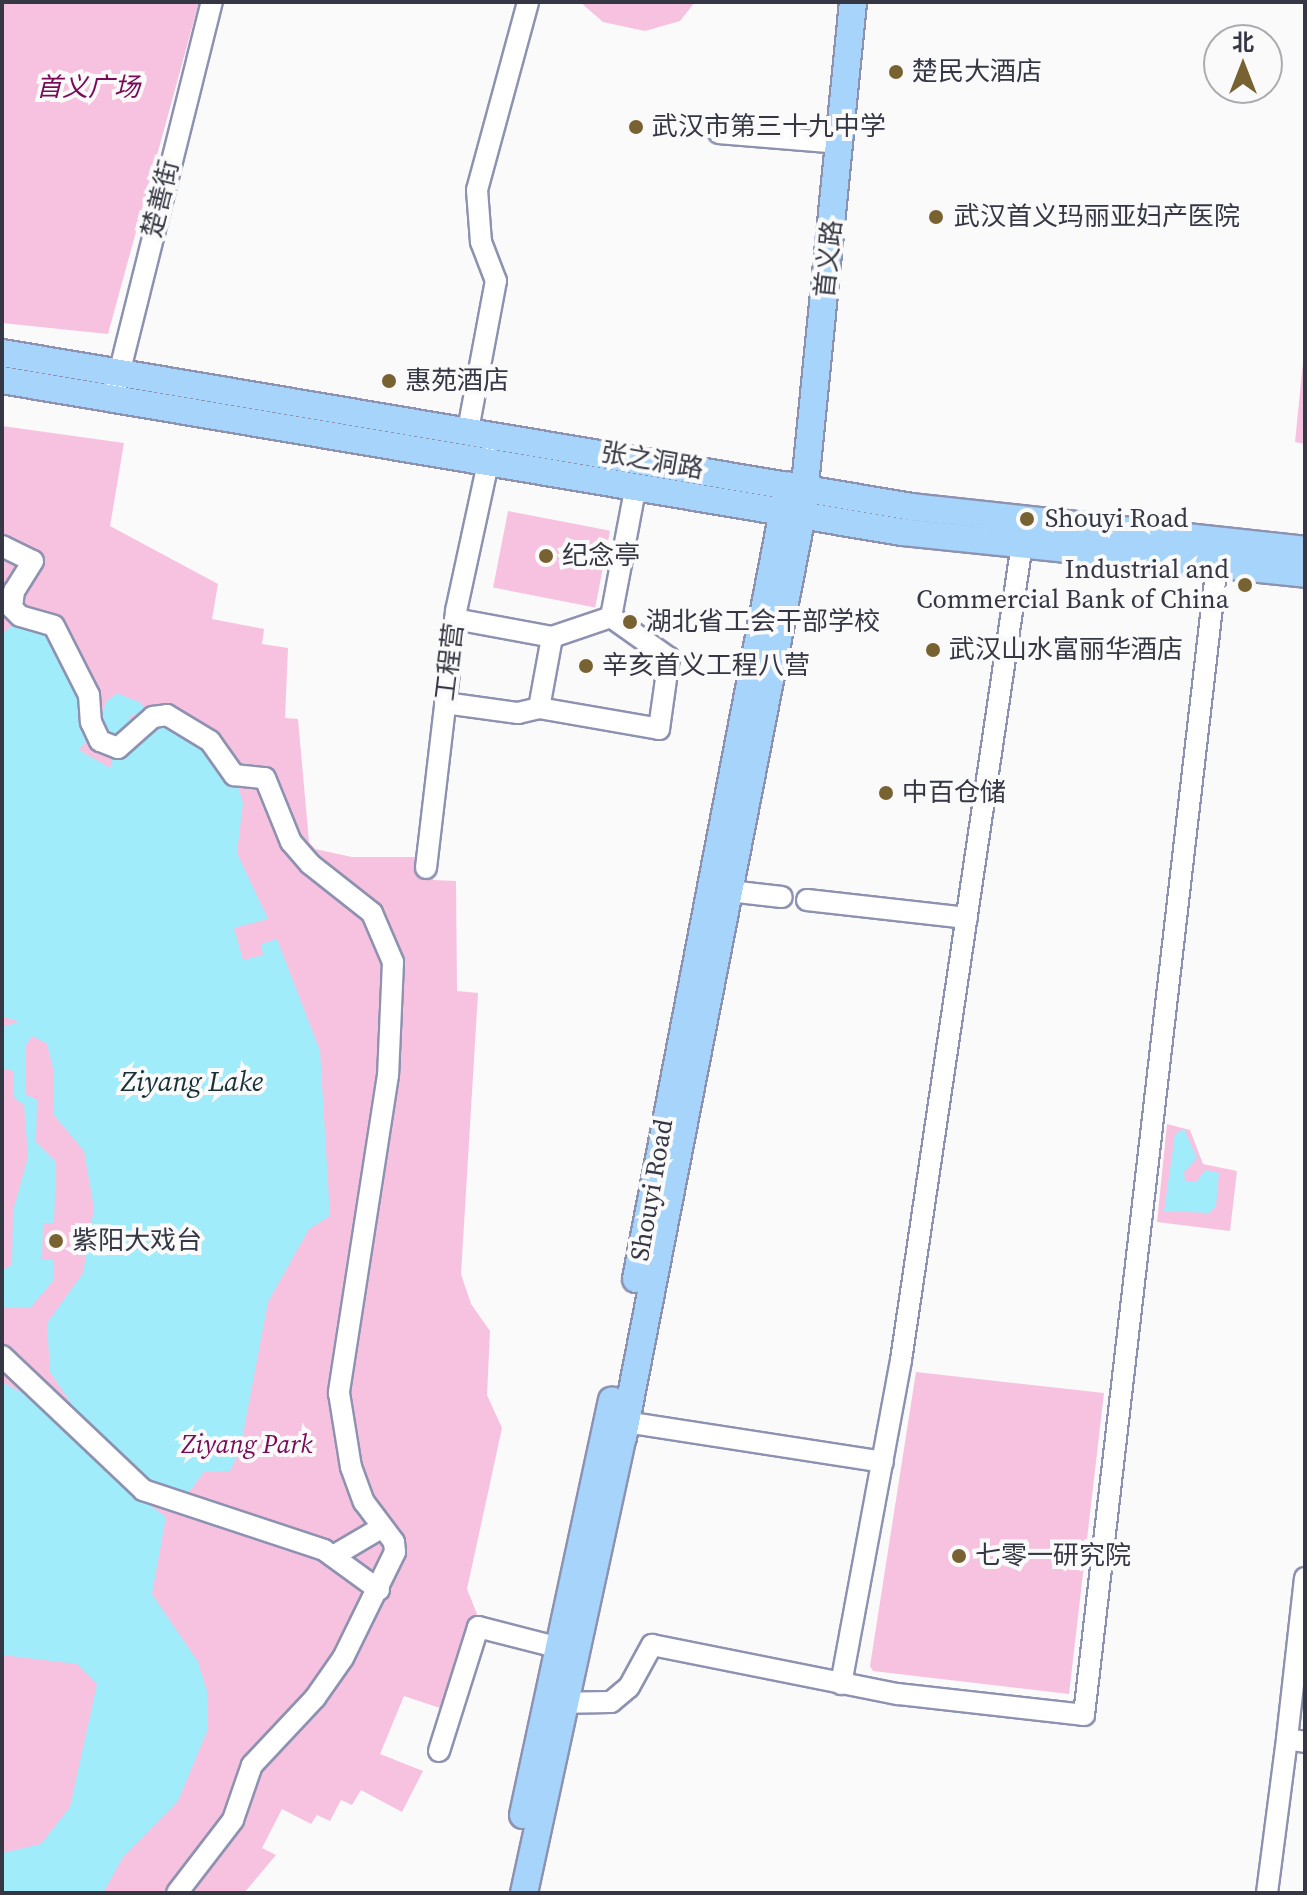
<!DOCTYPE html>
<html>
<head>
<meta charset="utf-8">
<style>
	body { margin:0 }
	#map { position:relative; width:1307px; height:1895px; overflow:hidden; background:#fafafa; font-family:"Source Serif 4","Noto Sans SC",serif }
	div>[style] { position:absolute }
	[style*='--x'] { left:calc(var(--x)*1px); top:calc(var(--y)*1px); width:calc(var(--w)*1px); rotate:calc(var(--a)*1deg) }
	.green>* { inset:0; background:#f7c2df; transform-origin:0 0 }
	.water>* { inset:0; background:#a1ecfb }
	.roads { filter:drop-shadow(2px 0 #8d92b1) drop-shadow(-2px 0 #8d92b1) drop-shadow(0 2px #8d92b1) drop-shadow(0 -2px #8d92b1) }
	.minor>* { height:20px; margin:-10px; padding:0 10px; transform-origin:10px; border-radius:10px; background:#fff }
	.major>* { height:26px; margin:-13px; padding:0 13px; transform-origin:13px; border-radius:13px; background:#a6d4fb }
	.dots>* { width:22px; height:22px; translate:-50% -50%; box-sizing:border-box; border:4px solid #fafafa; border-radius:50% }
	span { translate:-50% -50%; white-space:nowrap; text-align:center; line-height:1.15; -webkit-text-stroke:8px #fafafa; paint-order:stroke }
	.poi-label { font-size:26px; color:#353744 }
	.left { translate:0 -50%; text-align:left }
	.right { translate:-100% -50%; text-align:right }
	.park-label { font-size:26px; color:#790a57; font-style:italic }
	.street-label { font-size:26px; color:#353744 }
	.water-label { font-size:28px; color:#193136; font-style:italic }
	.frame { position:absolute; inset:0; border:4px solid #353744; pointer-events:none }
	.north { position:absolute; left:1203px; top:24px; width:80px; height:80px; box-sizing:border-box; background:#fafafa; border:2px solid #abacb1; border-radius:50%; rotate:0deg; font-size:22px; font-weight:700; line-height:32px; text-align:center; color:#353744 }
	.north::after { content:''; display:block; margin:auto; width:28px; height:36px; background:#786232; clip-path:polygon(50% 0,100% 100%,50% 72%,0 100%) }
</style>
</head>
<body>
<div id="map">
	<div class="green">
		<i style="clip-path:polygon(2px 2px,199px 2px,108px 334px,2px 323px)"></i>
		<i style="clip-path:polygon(580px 2px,695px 2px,680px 21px,645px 31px,603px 22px)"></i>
		<i style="clip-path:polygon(1305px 342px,1305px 444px,1295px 442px)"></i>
		<i style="clip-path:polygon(2px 426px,124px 443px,110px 526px,218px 584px,212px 619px,264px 629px,262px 644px,288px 648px,285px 718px,298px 719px,309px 842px,315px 849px,352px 857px,417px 857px,417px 871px,433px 871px,433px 880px,456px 881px,457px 991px,478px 993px,461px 1274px,471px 1304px,490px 1331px,487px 1395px,502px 1428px,467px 1589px,477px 1614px,443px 1709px,404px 1696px,380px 1754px,423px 1771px,402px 1812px,361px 1790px,352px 1805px,341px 1800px,330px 1821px,317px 1815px,311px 1824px,282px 1809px,262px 1848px,276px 1855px,244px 1893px,2px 1893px)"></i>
		<i style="left:508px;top:511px;width:104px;height:78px;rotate:11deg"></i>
		<i style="clip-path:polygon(1167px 1124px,1190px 1130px,1203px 1164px,1237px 1171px,1230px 1231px,1157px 1222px)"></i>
		<i style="clip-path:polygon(916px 1372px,1104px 1393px,1069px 1694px,873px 1671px,870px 1666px)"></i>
	</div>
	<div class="water">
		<i style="clip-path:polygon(20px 619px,46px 625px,80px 689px,89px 739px,79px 750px,110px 768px,114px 754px,159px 721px,204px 739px,238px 786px,243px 803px,237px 853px,268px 919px,234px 928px,243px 960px,263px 955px,261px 944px,277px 939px,320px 1051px,330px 1216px,309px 1229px,268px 1302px,240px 1450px,230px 1471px,204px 1472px,189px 1492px,157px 1487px,144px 1478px,139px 1497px,166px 1517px,152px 1594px,198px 1662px,207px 1691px,208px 1729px,178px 1801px,123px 1857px,103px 1893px,2px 1893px,2px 1853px,41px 1844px,70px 1807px,97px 1684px,77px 1664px,2px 1655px,2px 1382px,31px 1398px,71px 1437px,81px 1438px,89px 1430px,50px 1372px,47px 1323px,83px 1273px,94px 1208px,84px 1151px,53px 1114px,54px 1072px,47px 1044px,32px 1036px,26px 1045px,25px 1094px,37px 1100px,36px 1142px,56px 1162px,54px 1223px,43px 1223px,42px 1260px,53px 1260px,53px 1281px,30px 1308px,2px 1307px,2px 1270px,12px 1265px,13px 1211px,28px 1157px,24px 1105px,13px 1097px,13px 1071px,2px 1068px,2px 1027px,19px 1022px,2px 1016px,2px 634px)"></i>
		<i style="clip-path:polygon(117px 693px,141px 703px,145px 711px,130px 716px,131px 726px,113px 741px,99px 723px,106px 702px)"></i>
		<i style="clip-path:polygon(1184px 1129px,1197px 1158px,1184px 1172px,1185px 1181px,1196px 1182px,1205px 1170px,1219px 1173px,1216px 1206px,1209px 1213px,1164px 1211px,1175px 1134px)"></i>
	</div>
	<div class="roads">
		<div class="minor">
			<i style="--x:719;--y:133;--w:121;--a:4.7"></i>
			<i style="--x:116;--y:386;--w:396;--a:-76"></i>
			<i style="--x:468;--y:430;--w:152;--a:-79.4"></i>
			<i style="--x:496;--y:281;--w:42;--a:-111"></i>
			<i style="--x:481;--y:242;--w:52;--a:-94.4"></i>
			<i style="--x:477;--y:190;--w:195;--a:-74.8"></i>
			<i style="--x:2;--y:546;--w:34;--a:26"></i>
			<i style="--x:33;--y:561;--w:36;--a:122"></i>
			<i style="--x:14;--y:591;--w:17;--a:97"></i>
			<i style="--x:12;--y:608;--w:11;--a:45"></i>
			<i style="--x:20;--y:616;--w:35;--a:16"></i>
			<i style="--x:54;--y:626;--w:77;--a:63.1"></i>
			<i style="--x:89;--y:695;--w:27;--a:86"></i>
			<i style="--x:91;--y:722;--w:21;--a:65"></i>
			<i style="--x:100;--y:741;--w:19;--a:21"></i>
			<i style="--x:118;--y:748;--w:47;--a:-41.5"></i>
			<i style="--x:153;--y:717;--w:14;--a:-8"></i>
			<i style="--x:167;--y:715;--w:50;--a:31.2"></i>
			<i style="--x:210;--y:741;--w:42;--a:54.8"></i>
			<i style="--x:234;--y:775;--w:31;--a:6"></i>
			<i style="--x:265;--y:778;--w:69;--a:67.9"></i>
			<i style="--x:291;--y:842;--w:29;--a:49"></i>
			<i style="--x:310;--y:864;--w:79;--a:38.3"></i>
			<i style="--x:372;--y:913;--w:53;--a:66.8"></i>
			<i style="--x:393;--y:962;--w:113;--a:92.5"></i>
			<i style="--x:388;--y:1075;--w:322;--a:98.8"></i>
			<i style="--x:339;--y:1393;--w:75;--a:80.8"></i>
			<i style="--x:351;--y:1467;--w:37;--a:70"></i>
			<i style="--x:364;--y:1502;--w:50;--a:53.1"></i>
			<i style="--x:394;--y:1542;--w:10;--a:84"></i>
			<i style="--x:395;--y:1552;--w:118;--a:116.1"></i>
			<i style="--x:343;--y:1658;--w:49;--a:125"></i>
			<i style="--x:315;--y:1698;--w:92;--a:133.2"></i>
			<i style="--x:252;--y:1765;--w:58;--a:109.1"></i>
			<i style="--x:233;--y:1820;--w:92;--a:127.5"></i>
			<i style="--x:455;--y:619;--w:99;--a:10.5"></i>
			<i style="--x:552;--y:637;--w:62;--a:-18.7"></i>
			<i style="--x:445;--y:703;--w:74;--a:7.8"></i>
			<i style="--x:518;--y:713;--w:22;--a:-13"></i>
			<i style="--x:539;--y:708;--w:122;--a:9.9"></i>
			<i style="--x:659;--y:729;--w:72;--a:-82"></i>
			<i style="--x:669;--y:658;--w:71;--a:-144.7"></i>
			<i style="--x:611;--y:617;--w:134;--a:-79.3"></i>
			<i style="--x:539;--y:708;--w:72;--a:-79.6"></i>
			<i style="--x:426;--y:868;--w:259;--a:-83.3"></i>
			<i style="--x:456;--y:611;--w:157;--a:-77.8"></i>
			<i style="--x:729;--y:891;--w:53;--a:6.5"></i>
			<i style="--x:807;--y:900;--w:161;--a:6.4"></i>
			<i style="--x:2;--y:1356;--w:195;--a:43.5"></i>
			<i style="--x:143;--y:1490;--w:191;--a:18.3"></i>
			<i style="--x:324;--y:1550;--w:68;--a:36"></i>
			<i style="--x:612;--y:1420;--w:274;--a:8.8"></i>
			<i style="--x:335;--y:1555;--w:53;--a:-30.4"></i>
			<i style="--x:1305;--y:1578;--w:162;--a:96.4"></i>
			<i style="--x:1287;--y:1739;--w:18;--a:9"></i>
			<i style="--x:841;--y:1684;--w:330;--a:-79.5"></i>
			<i style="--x:901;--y:1360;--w:825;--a:-81.57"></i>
			<i style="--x:552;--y:1703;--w:59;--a:-1"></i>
			<i style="--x:611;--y:1702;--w:23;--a:-40"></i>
			<i style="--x:629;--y:1687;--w:48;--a:-61.3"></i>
			<i style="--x:652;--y:1645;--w:251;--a:11.3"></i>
			<i style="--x:898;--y:1694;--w:187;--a:6.4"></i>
			<i style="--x:1084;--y:1715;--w:1159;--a:-83.41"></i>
			<i style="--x:439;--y:1751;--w:130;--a:-72.5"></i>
			<i style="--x:478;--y:1627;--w:81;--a:14.4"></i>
			<i style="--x:1267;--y:1893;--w:155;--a:-82.6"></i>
		</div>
		<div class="major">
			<i style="--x:2;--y:353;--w:923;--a:9.61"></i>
			<i style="--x:912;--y:507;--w:395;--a:6.2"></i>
			<i style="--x:2;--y:380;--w:913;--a:9.59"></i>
			<i style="--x:902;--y:532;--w:405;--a:5.9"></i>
			<i style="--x:636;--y:1279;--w:808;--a:-79.16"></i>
			<i style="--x:523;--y:1815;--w:424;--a:-77.9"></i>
			<i style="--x:524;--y:1893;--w:467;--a:-77.8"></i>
			<i style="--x:623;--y:1437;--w:939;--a:-79.01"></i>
			<i style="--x:802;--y:515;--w:516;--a:-84.32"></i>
		</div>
	</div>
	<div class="dots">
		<i style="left:896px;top:72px;background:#786232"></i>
		<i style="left:636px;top:127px;background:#786232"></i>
		<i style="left:936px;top:217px;background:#786232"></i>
		<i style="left:389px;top:381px;background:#786232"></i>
		<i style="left:1027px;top:519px;background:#786232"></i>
		<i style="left:546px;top:556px;background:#786232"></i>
		<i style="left:1245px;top:585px;background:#786232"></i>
		<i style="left:630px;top:622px;background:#786232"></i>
		<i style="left:933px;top:650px;background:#786232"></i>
		<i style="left:586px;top:666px;background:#786232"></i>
		<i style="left:886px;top:793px;background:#786232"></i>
		<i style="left:56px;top:1241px;background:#786232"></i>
		<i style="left:959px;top:1556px;background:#786232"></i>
	</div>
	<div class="poi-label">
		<span class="left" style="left:912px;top:72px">楚民大酒店</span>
		<span class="left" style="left:652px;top:127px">武汉市第三十九中学</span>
		<span class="left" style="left:954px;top:217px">武汉首义玛丽亚妇产医院</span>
		<span class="left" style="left:405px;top:381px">惠苑酒店</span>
		<span class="left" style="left:1045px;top:519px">Shouyi Road</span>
		<span class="left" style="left:562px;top:556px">纪念亭</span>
		<span class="right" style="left:1229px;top:585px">Industrial and<br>Commercial Bank of China</span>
		<span class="left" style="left:646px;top:622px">湖北省工会干部学校</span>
		<span class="left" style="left:949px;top:650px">武汉山水富丽华酒店</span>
		<span class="left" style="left:602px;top:666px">辛亥首义工程八营</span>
		<span class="left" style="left:902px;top:793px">中百仓储</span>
		<span class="left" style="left:72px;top:1241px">紫阳大戏台</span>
		<span class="left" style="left:975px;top:1556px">七零一研究院</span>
	</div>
	<div class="park-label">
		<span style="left:88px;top:88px">首义广场</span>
		<span style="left:247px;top:1445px">Ziyang Park</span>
	</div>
	<div class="street-label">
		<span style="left:161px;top:199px;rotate:-76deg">楚善街</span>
		<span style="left:829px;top:259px;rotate:-84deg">首义路</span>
		<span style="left:652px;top:461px;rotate:10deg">张之洞路</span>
		<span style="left:450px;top:662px;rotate:-83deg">工程营</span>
		<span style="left:652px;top:1190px;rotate:-80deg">Shouyi Road</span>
	</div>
	<div class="water-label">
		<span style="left:192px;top:1081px">Ziyang Lake</span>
	</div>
	<div class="frame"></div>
	<div class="north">北</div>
</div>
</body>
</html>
